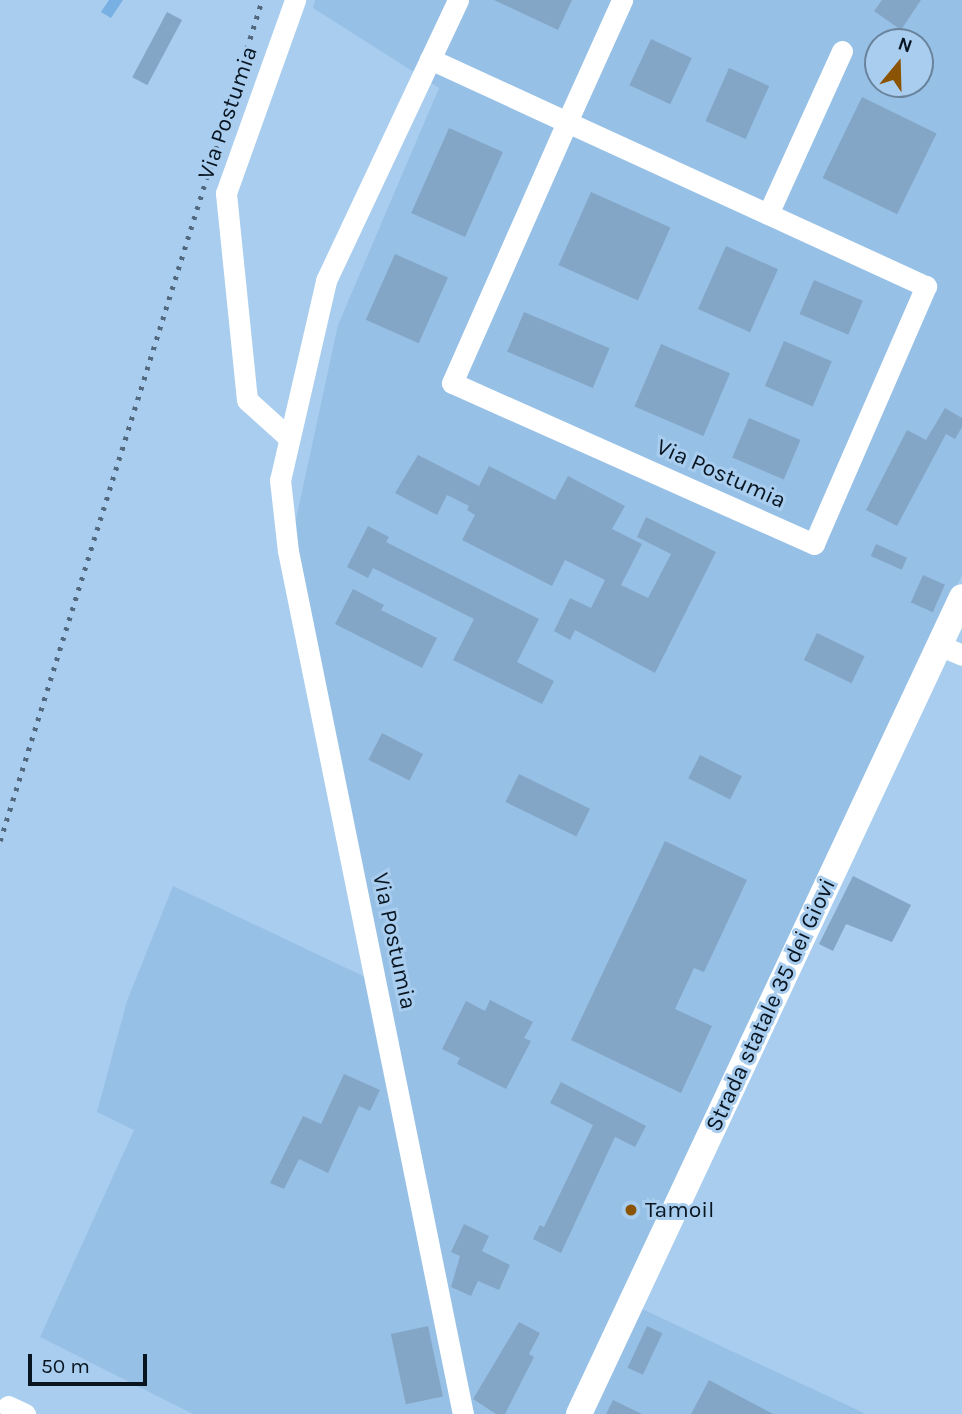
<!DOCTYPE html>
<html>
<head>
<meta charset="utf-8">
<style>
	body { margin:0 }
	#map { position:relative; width:962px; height:1414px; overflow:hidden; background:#a9cdee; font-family:Karla,sans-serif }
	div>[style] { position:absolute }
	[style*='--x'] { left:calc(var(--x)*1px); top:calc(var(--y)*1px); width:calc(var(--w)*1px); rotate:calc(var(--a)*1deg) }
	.built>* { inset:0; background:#97c0e6 }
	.water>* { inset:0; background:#79b0e3 }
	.building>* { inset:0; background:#84a6c6; transform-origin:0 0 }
	.minor>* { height:21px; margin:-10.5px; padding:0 10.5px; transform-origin:10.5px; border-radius:10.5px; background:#fff }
	.major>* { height:26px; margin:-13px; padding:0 13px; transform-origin:13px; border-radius:13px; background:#fff }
	.rail>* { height:4.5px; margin-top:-2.25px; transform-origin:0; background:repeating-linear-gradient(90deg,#51687e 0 3.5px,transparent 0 10.5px) }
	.dots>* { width:19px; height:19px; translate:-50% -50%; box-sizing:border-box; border:4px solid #a9cdee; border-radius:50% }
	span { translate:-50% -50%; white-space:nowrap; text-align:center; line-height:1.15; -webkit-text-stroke:6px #a9cdee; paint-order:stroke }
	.street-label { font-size:23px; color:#081521 }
	.poi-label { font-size:23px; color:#081521 }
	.left { translate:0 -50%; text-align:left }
	.north { position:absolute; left:864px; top:28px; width:70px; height:70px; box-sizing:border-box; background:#a9cdee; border:2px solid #69839c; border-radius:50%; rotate:19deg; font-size:19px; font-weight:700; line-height:28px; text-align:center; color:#081521 }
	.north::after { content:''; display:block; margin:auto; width:24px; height:32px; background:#8a5404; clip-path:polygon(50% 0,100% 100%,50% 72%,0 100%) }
	.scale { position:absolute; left:28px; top:1354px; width:119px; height:32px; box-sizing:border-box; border:4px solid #081521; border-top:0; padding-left:9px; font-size:21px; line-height:24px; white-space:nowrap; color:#081521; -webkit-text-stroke:5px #a9cdee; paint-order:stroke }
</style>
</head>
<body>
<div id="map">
	<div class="built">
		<i style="clip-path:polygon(evenodd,315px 0,962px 0,962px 575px,623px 1300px,866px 1414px,193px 1414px,40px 1337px,134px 1130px,97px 1112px,127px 1001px,173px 886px,382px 985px,293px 533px,338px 325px,439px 88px,313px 8px,315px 0,878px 42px,920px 42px,920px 84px,878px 84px,878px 42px)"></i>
	</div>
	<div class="water">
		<i style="clip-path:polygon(109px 0,123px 0,111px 18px,101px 12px)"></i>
	</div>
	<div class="building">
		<i style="clip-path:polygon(494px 0,572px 0,558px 30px)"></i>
		<i style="clip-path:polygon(882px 0,921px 0,901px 30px,874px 11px)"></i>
		<i style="left:167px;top:12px;width:17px;height:74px;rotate:28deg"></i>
		<i style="left:651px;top:39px;width:45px;height:51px;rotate:25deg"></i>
		<i style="left:729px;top:68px;width:44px;height:58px;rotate:24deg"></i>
		<i style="left:862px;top:97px;width:83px;height:90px;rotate:26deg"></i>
		<i style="left:449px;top:128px;width:59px;height:93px;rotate:24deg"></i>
		<i style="left:591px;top:192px;width:87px;height:80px;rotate:24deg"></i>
		<i style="left:726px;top:246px;width:57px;height:69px;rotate:24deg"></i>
		<i style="left:395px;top:254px;width:58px;height:72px;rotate:24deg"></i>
		<i style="left:814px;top:280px;width:53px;height:37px;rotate:23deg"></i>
		<i style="left:524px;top:312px;width:93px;height:43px;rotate:23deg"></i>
		<i style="left:784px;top:341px;width:52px;height:49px;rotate:23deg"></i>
		<i style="left:661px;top:344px;width:75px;height:68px;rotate:23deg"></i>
		<i style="clip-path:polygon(945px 408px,962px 418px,962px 427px,955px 439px,946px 434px,897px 526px,866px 510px,907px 430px,926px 440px)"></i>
		<i style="left:749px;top:418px;width:56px;height:43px;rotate:23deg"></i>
		<i style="clip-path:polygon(418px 455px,479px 486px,489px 466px,555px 500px,568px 476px,625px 506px,612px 529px,642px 544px,621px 585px,648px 598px,671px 554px,637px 537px,646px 517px,716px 552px,655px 673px,575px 630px,570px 640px,554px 631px,570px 598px,591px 608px,605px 580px,565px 560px,552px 586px,462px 540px,475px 515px,467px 510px,469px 506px,447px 495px,437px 515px,395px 493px)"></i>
		<i style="clip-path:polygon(368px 526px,389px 537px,386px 542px,539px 619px,517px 662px,554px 681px,542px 704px,453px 660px,474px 619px,373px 568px,368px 578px,347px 567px)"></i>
		<i style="left:876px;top:544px;width:34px;height:13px;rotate:24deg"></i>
		<i style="left:923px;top:575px;width:24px;height:30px;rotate:24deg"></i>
		<i style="clip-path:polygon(353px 589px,384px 605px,381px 610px,437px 638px,422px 668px,335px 624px)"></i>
		<i style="left:817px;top:633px;width:53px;height:30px;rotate:26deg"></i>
		<i style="left:382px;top:733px;width:46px;height:30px;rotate:27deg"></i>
		<i style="left:700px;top:755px;width:47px;height:26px;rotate:27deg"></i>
		<i style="left:519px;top:774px;width:79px;height:31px;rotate:26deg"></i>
		<i style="clip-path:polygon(665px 841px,747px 880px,704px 972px,694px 968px,675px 1009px,712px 1026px,681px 1093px,571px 1040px)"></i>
		<i style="clip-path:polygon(853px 876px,911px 905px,892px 942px,846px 924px,833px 951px,819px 944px)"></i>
		<i style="clip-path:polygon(490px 1000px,533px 1022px,524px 1038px,531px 1041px,506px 1089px,457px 1064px,460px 1058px,442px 1049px,466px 1001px,485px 1011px)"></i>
		<i style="clip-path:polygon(344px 1074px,380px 1090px,370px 1111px,359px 1106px,328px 1173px,299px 1159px,284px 1189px,270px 1183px,303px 1116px,321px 1124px)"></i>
		<i style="clip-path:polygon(561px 1082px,646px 1126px,635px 1147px,615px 1137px,561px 1253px,533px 1239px,540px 1225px,544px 1227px,593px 1125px,550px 1103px)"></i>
		<i style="clip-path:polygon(464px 1224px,489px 1236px,482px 1251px,510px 1265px,499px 1290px,478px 1281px,471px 1296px,451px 1287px,460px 1256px,451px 1252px)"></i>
		<i style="clip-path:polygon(519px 1322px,540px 1333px,529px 1354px,534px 1357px,505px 1414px,496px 1414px,473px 1399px)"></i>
		<i style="left:428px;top:1326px;width:72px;height:38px;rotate:78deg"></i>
		<i style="left:647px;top:1326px;width:17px;height:46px;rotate:25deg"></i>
		<i style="clip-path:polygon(709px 1380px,773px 1414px,691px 1414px)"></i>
		<i style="clip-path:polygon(613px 1400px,642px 1414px,606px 1414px)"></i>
	</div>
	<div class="minor">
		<i style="--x:458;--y:0;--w:310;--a:115.2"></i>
		<i style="--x:326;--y:281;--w:204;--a:103"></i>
		<i style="--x:280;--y:480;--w:71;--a:83.6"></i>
		<i style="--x:288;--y:551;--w:881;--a:78.54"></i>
		<i style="--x:430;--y:59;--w:151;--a:24.7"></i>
		<i style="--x:567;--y:122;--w:395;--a:24.6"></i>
		<i style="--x:926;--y:286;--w:281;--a:113.5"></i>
		<i style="--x:814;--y:544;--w:396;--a:-156"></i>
		<i style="--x:452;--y:383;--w:285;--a:-66.2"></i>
		<i style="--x:567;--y:122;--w:134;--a:-65.7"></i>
		<i style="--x:768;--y:214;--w:179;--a:-65.6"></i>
		<i style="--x:288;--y:437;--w:55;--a:-137.9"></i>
		<i style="--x:247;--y:400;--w:208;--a:-95.8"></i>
		<i style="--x:226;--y:193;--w:205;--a:-70.3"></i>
		<i style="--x:939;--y:645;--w:25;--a:23"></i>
		<i style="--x:8;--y:1406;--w:19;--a:25"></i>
	</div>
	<div class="major">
		<i style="--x:579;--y:1414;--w:902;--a:-64.88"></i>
	</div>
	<div class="rail">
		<i style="--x:0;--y:841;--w:881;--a:-72.7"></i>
	</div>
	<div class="dots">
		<i style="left:631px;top:1210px;background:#8a5404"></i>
	</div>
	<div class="street-label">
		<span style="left:228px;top:113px;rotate:-71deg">Via Postumia</span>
		<span style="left:721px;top:474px;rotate:24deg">Via Postumia</span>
		<span style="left:394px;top:941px;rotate:78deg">Via Postumia</span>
		<span style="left:771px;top:1005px;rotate:-65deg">Strada statale 35 dei Giovi</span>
	</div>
	<div class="poi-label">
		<span class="left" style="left:645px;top:1210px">Tamoil</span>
	</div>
	<div class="north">N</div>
	<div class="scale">50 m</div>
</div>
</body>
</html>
